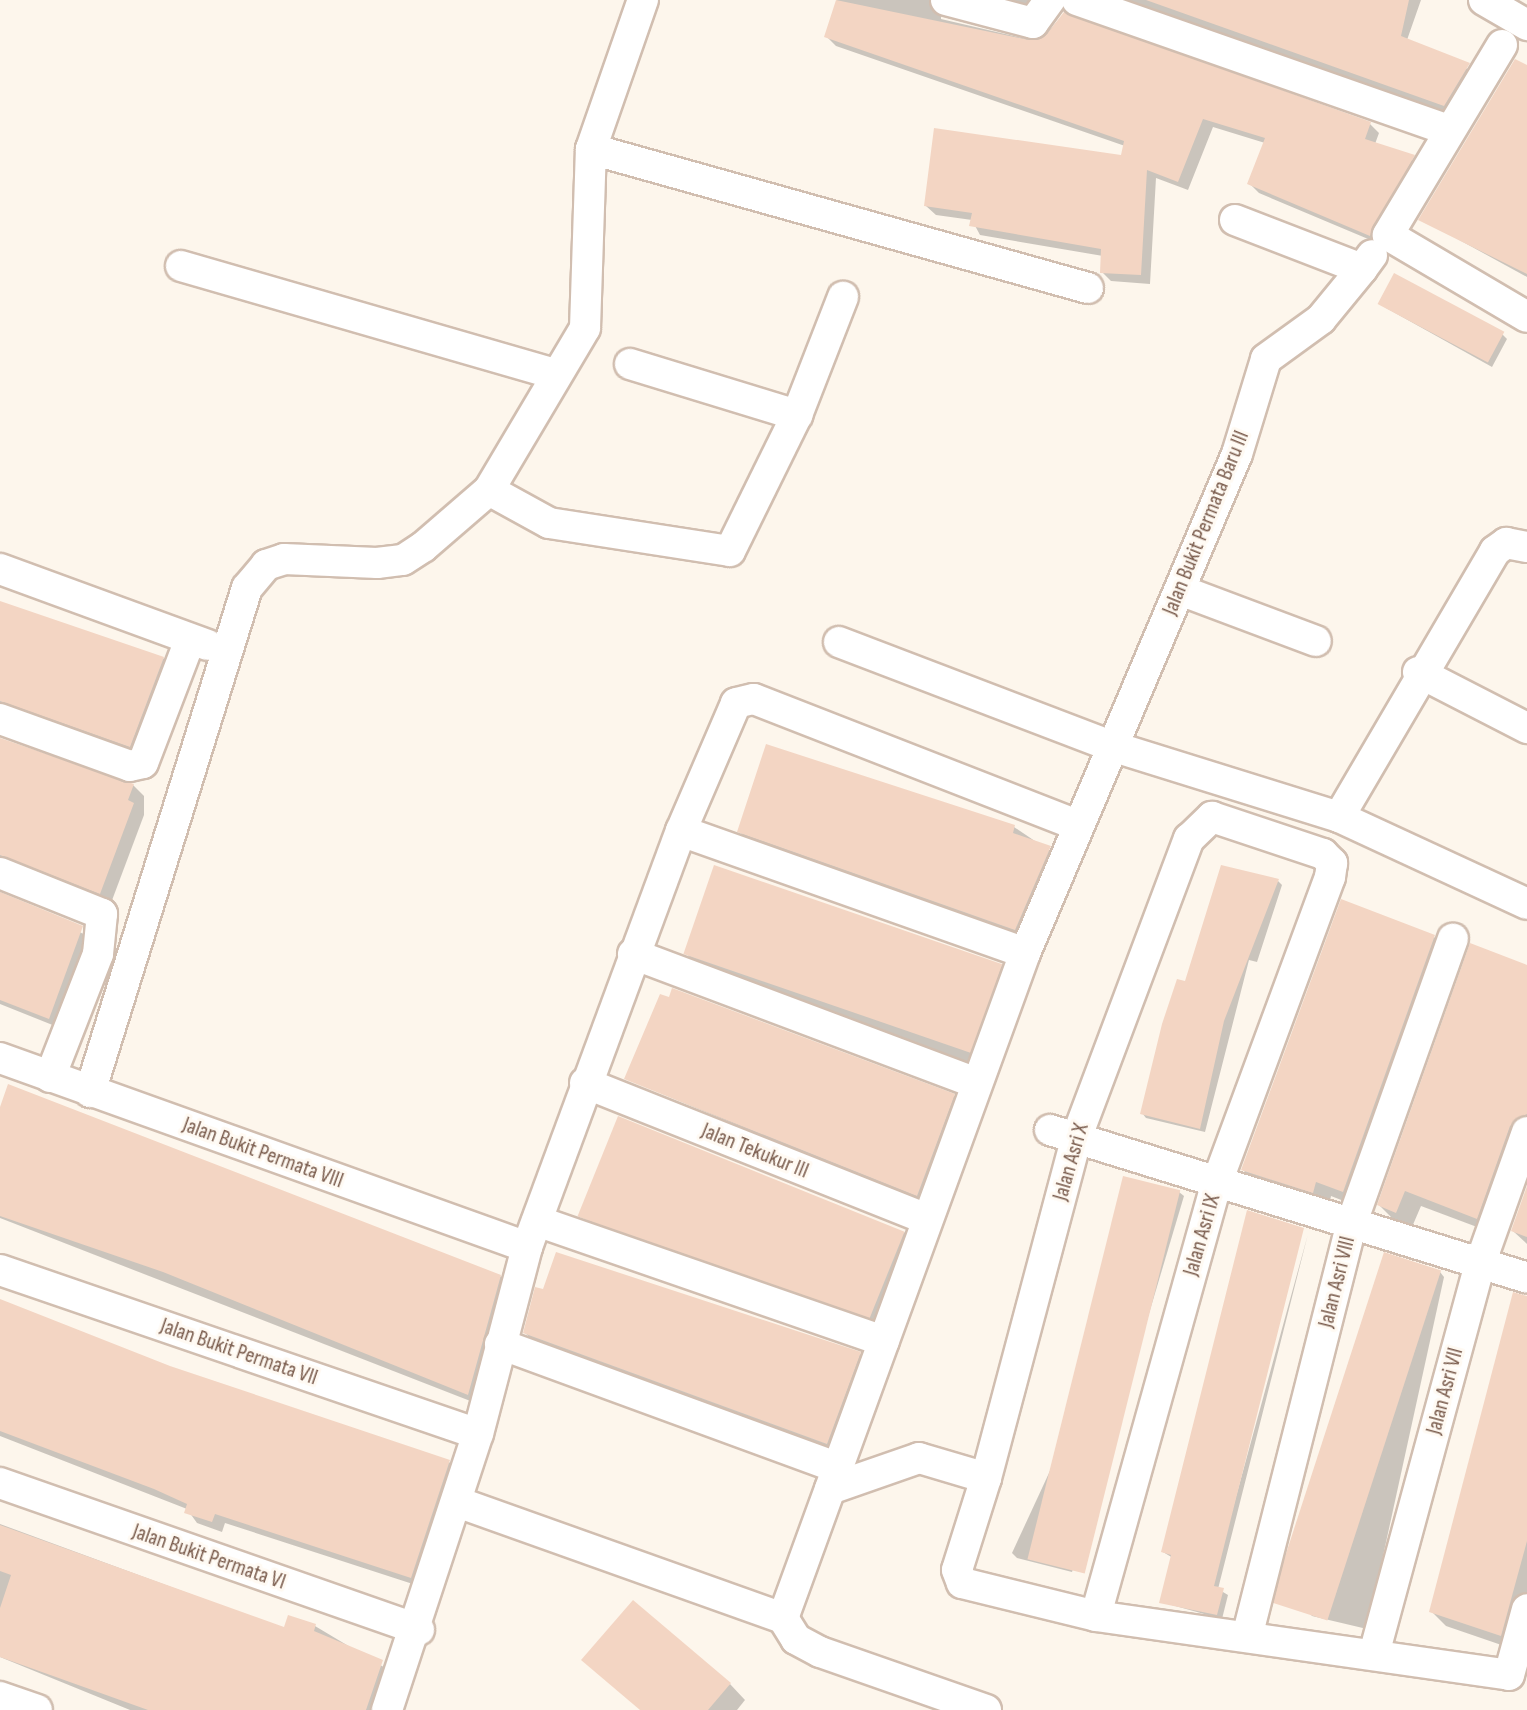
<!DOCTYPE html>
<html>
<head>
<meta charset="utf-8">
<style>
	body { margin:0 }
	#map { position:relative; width:1527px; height:1710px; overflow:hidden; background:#fdf6ec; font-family:"Sofia Sans Condensed",sans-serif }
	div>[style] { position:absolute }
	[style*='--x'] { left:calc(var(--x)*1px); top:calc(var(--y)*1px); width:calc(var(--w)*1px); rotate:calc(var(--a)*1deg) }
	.shadow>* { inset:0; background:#0003 }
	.building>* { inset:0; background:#f3d5c3; transform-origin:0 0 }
	.roads { filter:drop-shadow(2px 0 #d1beb0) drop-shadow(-2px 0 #d1beb0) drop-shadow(0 2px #d1beb0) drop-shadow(0 -2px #d1beb0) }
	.street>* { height:30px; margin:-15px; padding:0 15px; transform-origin:15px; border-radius:15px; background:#fff }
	span { translate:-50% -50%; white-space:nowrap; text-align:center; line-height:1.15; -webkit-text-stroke:6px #fffaf3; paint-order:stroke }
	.street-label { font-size:22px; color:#7a5c4d }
</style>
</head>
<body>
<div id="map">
	<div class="shadow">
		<i style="clip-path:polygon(837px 0,941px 0,941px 19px,1039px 42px,1064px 14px,1370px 124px,1379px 133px,1375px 144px,1423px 165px,1380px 244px,1259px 193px,1249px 183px,1265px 143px,1213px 127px,1188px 190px,1156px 178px,1150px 284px,1111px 281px,1102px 272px,1103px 256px,980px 235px,972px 220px,936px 215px,926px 206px,1122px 157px,1125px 146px,836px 46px,826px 36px)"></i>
		<i style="clip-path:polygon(995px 0,1046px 0,1036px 11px)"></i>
		<i style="clip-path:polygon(1119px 0,1421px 0,1407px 40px,1478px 74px,1454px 114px)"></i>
		<i style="clip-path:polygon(1527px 68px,1527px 277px,1421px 219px)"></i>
		<i style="clip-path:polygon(1379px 304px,1502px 334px,1507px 339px,1492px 367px)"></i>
		<i style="clip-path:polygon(0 602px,163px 658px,174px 669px,140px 756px,0 720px)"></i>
		<i style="clip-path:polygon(0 740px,133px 785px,144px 796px,144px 815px,111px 903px,0 874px)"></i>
		<i style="clip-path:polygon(1014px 827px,1060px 858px,1026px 940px,750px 842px,739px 831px)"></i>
		<i style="clip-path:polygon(1278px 881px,1282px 885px,1257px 962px,1249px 960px,1205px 1132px,1146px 1118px,1142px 1113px,1187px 984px)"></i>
		<i style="clip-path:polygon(0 894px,92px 938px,60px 1028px,0 1004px)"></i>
		<i style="clip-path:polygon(1434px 937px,1450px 953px,1359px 1207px,1331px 1196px,1329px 1207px,1259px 1186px,1243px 1170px)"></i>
		<i style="clip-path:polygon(686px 953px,1001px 966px,1011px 976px,977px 1069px,696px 964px)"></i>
		<i style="clip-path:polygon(1527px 966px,1527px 1140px,1493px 1233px,1421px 1206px,1412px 1227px,1395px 1221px,1379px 1205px)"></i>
		<i style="clip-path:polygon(627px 1079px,954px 1096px,964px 1106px,928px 1205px)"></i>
		<i style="clip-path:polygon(0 1112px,500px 1276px,511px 1287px,478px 1404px,0 1218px)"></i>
		<i style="clip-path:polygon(1527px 1191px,1527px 1244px,1513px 1231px)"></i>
		<i style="clip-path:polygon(1179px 1192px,1184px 1196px,1072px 1572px,1017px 1558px,1012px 1553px)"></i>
		<i style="clip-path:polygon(1248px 1212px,1209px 1595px,1308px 1234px,1218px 1589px,1228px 1595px,1222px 1619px,1161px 1602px,1173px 1558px,1163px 1552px)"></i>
		<i style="clip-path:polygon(586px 1218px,904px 1232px,914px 1242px,883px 1327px,597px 1228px)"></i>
		<i style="clip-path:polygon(1440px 1272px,1444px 1277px,1367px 1629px,1312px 1616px,1308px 1611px)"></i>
		<i style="clip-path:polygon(544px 1292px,860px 1354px,870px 1364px,837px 1454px,536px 1343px,525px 1333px)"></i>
		<i style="clip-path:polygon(0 1300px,169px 1368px,449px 1462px,460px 1472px,422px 1587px,225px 1523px,222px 1532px,197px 1523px,187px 1509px,0 1436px)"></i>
		<i style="clip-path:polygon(1527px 1300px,1527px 1617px,1516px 1650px,1446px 1626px,1431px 1611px)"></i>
		<i style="clip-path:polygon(0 1524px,285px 1629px,315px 1626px,392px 1672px,379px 1710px,130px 1710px,0 1657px)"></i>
		<i style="clip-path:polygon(730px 1684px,745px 1700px,737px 1710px,640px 1710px)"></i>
	</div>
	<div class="building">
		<i style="clip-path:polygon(836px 0,1029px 40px,1047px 34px,1064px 12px,1371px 122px,1365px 139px,1415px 155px,1370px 236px,1247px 184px,1265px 138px,1203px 119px,1178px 182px,1147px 170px,1141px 275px,1100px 273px,1101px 249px,969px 226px,972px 213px,924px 206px,934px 128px,1121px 155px,1124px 141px,824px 37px)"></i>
		<i style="clip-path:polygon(1146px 0,1409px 0,1401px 36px,1470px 63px,1444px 106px)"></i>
		<i style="clip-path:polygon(1515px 59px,1527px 65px,1527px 274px,1418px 220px)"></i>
		<i style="left:1394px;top:273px;width:125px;height:35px;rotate:28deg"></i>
		<i style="clip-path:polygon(0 601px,164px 657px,130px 747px,0 701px)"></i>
		<i style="clip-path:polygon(0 738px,134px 784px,128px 800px,134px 803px,100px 894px,0 855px)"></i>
		<i style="clip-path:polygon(766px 744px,1015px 825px,1013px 833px,1051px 846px,1015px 930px,737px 832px)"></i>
		<i style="left:714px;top:865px;width:305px;height:94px;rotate:19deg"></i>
		<i style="clip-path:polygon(1221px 865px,1279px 879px,1224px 1021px,1200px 1129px,1140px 1114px,1162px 1024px,1177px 979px,1185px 981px)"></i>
		<i style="clip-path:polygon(0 892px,83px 926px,49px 1019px,0 1000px)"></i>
		<i style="clip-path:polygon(1341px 899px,1435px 935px,1343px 1192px,1316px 1182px,1313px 1193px,1241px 1170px)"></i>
		<i style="clip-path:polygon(1470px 943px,1527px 965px,1527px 1114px,1510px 1126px,1477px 1219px,1405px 1191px,1396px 1213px,1377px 1205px)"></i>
		<i style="clip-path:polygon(672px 988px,955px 1094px,917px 1196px,624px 1079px,660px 994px,669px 997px)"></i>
		<i style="clip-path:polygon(8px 1084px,501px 1275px,468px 1395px,163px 1272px,0 1216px,0 1107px)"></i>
		<i style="left:618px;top:1116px;width:309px;height:108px;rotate:22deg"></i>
		<i style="left:1123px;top:1176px;width:59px;height:395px;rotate:14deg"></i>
		<i style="clip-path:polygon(1527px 1186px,1527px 1237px,1511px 1231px)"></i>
		<i style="clip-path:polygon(1247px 1210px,1304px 1228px,1214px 1586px,1224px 1588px,1217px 1615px,1159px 1603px,1171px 1555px,1161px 1552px)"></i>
		<i style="clip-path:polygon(556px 1252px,861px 1352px,827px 1444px,523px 1333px,535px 1287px,543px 1289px)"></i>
		<i style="left:1384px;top:1252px;width:60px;height:368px;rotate:18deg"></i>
		<i style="clip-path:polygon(1513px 1292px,1527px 1296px,1527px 1541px,1501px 1636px,1429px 1612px)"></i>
		<i style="clip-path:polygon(0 1299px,170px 1366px,450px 1460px,411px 1578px,215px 1514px,212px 1522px,184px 1513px,187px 1504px,154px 1489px,0 1431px)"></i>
		<i style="clip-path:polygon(0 1525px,284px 1627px,288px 1615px,316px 1624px,314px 1631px,383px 1660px,366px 1710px,148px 1710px,0 1657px,0 1608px,11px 1575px,0 1571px)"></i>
		<i style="clip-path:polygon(633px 1600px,731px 1683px,708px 1710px,640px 1710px,581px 1660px)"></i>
	</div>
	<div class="roads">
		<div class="street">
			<i style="--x:946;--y:0;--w:90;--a:14.8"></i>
			<i style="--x:1033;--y:23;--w:29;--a:-54"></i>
			<i style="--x:1077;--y:0;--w:394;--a:19.3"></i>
			<i style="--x:1484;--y:0;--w:50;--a:30.2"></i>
			<i style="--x:1502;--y:45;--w:222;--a:121"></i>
			<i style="--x:1388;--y:235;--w:161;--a:30.5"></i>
			<i style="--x:591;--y:149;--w:516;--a:15.63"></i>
			<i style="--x:1235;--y:220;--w:136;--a:21.1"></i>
			<i style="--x:1362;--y:269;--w:17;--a:-54"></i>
			<i style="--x:181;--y:266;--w:390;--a:16.1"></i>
			<i style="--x:630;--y:364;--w:175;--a:17"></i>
			<i style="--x:489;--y:490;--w:68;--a:28.8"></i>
			<i style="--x:549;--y:523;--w:183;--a:8.8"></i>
			<i style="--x:730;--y:551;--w:152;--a:-63.8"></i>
			<i style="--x:797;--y:415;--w:127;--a:-68.7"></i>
			<i style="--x:0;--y:569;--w:221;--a:20.1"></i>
			<i style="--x:1180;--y:590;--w:145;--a:20.6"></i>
			<i style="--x:839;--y:642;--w:291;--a:20.9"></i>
			<i style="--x:1111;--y:746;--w:239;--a:17.3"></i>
			<i style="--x:1339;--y:817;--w:207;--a:24.8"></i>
			<i style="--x:1418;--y:672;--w:123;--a:27.2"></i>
			<i style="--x:0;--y:719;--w:138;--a:19.9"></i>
			<i style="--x:130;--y:766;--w:13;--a:-13"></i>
			<i style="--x:143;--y:763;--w:132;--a:-69.1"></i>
			<i style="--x:1339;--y:817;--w:308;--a:-59.6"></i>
			<i style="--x:1495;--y:551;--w:14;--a:-36"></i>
			<i style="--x:1506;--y:543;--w:21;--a:11"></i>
			<i style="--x:681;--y:831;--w:365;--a:19.5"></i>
			<i style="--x:0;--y:873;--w:110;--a:21.9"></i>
			<i style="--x:102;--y:914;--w:40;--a:95.7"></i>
			<i style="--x:98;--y:954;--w:132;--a:111.3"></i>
			<i style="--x:633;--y:954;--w:367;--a:20.6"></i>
			<i style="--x:0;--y:1058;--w:560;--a:19.73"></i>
			<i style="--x:585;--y:1083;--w:367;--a:21.7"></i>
			<i style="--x:90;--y:1092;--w:528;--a:-72.7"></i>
			<i style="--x:247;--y:588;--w:30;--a:-50"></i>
			<i style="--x:266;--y:565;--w:19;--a:-18"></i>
			<i style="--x:284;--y:559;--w:93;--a:2.5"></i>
			<i style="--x:377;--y:563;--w:26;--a:-7"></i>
			<i style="--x:403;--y:560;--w:24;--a:-33"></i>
			<i style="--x:423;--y:547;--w:87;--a:-40.8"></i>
			<i style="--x:489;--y:490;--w:188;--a:-59.3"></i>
			<i style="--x:585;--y:328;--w:179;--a:-88.1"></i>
			<i style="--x:591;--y:149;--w:158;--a:-70.8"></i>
			<i style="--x:1050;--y:1130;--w:499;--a:17.2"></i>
			<i style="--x:537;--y:1221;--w:367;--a:19.1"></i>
			<i style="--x:0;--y:1270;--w:505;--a:18.94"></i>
			<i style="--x:500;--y:1344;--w:361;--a:20.1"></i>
			<i style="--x:986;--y:1478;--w:351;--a:-75.1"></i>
			<i style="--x:1076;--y:1139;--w:321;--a:-69.4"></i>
			<i style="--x:1189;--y:839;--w:32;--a:-44"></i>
			<i style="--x:1212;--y:817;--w:117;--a:18.4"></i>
			<i style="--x:1323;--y:854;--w:13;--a:45"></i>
			<i style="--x:1332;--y:863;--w:14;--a:98"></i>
			<i style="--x:1330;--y:877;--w:328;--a:110.3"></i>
			<i style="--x:1216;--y:1185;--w:447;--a:105.6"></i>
			<i style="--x:0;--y:1483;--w:444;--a:19.3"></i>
			<i style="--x:830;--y:1489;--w:94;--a:-19.2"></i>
			<i style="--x:919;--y:1458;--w:70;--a:16.6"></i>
			<i style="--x:986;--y:1478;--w:96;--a:107.5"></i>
			<i style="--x:957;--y:1570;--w:14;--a:69"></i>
			<i style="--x:962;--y:1583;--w:138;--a:13.8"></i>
			<i style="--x:1096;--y:1616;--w:417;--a:8.1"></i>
			<i style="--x:1509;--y:1675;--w:68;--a:-74.7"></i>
			<i style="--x:457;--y:1502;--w:346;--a:19.6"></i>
			<i style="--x:1248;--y:1633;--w:421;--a:-75.8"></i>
			<i style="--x:1351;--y:1225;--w:304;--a:-70.4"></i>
			<i style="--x:1374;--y:1654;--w:404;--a:-74.8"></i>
			<i style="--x:1480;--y:1264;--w:140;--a:-70.4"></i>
			<i style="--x:0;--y:1697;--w:39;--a:19"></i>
			<i style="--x:387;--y:1710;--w:291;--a:-71.8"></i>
			<i style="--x:478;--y:1434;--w:193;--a:-75.3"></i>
			<i style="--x:527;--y:1247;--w:444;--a:-69.7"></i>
			<i style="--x:681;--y:831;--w:139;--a:-66.7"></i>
			<i style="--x:736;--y:703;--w:18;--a:-13"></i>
			<i style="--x:754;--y:699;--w:348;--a:21.3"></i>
			<i style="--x:986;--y:1710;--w:176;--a:-160.7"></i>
			<i style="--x:820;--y:1652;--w:27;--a:-152"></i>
			<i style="--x:796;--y:1639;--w:25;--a:-122"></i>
			<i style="--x:783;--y:1618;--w:708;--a:-70"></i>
			<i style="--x:1025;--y:953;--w:542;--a:-66.98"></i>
			<i style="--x:1237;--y:454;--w:99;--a:-73"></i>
			<i style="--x:1266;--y:359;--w:68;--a:-36"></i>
			<i style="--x:1321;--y:319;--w:65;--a:-50.6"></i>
		</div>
	</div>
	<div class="street-label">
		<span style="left:1206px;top:523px;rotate:-68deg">Jalan Bukit Permata Baru III</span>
		<span style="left:755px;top:1151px;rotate:22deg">Jalan Tekukur III</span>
		<span style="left:263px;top:1153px;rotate:20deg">Jalan Bukit Permata VIII</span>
		<span style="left:1071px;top:1162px;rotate:-74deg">Jalan Asri X</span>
		<span style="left:1202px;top:1235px;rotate:-74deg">Jalan Asri IX</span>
		<span style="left:1337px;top:1282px;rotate:-76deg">Jalan Asri VIII</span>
		<span style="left:239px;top:1352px;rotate:19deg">Jalan Bukit Permata VII</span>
		<span style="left:1445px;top:1391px;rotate:-75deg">Jalan Asri VII</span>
		<span style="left:209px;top:1557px;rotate:19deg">Jalan Bukit Permata VI</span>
	</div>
</div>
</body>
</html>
